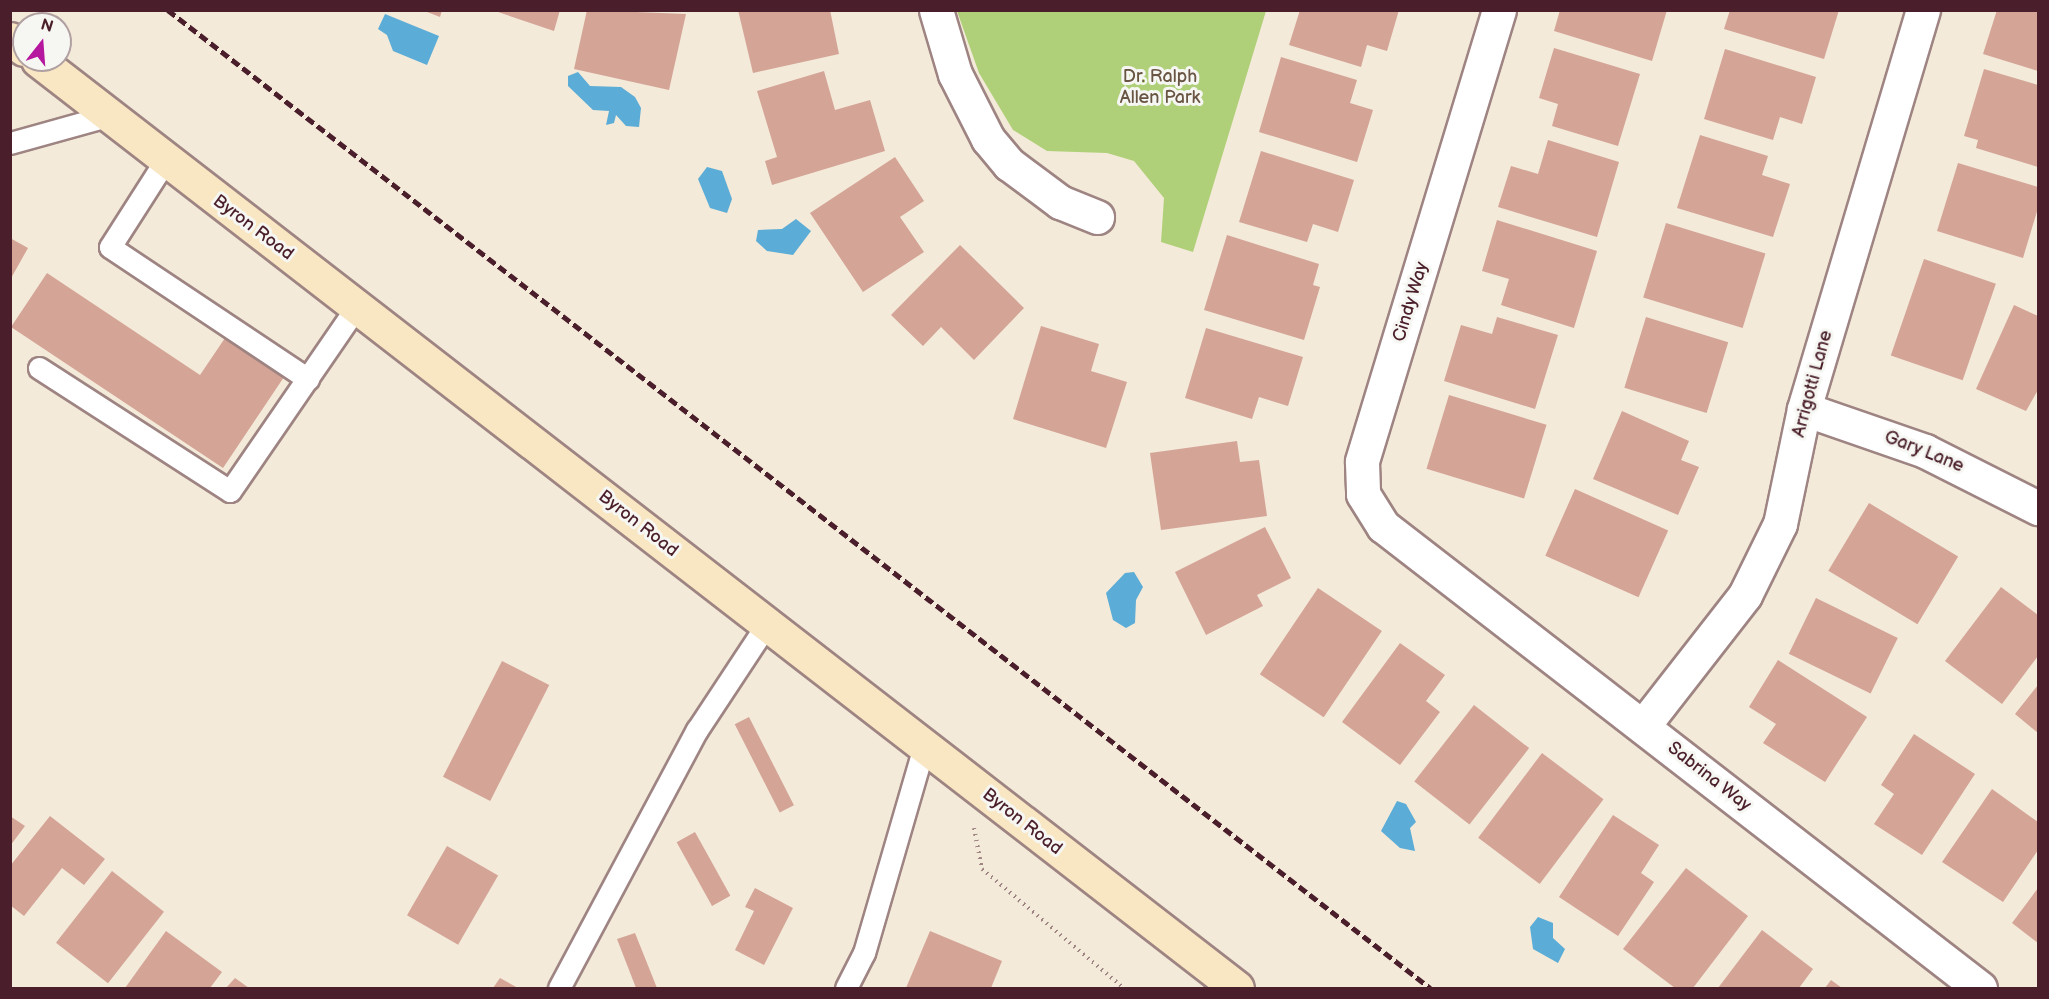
<!DOCTYPE html>
<html>
<head>
<meta charset="utf-8">
<style>
	body { margin:0 }
	#map { position:relative; width:2049px; height:999px; overflow:hidden; background:#f3ead9; font-family:"Balsamiq Sans",sans-serif }
	div>[style] { position:absolute }
	[style*='--x'] { left:calc(var(--x)*1px); top:calc(var(--y)*1px); width:calc(var(--w)*1px); rotate:calc(var(--a)*1deg) }
	.green>* { inset:0; background:#afd078 }
	.water>* { inset:0; background:#5bacd6 }
	.building>* { inset:0; background:#d4a497; transform-origin:0 0 }
	.path>* { height:4px; margin-top:-2px; transform-origin:0; background:repeating-linear-gradient(90deg,#9e8482 0 1.5px,transparent 0 6px) }
	.roads { filter:drop-shadow(2px 0 #9e8482) drop-shadow(-2px 0 #9e8482) drop-shadow(0 2px #9e8482) drop-shadow(0 -2px #9e8482) }
	.lane>* { height:21px; margin:-10.5px; padding:0 10.5px; transform-origin:10.5px; border-radius:10.5px; background:#fff }
	.street>* { height:33px; margin:-16.5px; padding:0 16.5px; transform-origin:16.5px; border-radius:16.5px; background:#fff }
	.secondary>* { height:33px; margin:-16.5px; padding:0 16.5px; transform-origin:16.5px; border-radius:16.5px; background:#f9e7c3 }
	.rail>* { height:4.5px; margin-top:-2.25px; transform-origin:0; background:repeating-linear-gradient(90deg,#4a1f2b 0 9px,transparent 0 13.5px) }
	span { translate:-50% -50%; white-space:nowrap; text-align:center; line-height:1.15; -webkit-text-stroke:6px #f6f6f2; paint-order:stroke }
	.park-label { font-size:18px; color:#685442 }
	.street-label { font-size:18px; color:#4a1f2b }
	.frame { position:absolute; inset:0; border:12px solid #4a1f2b; pointer-events:none }
	.north { position:absolute; left:12px; top:12px; width:60px; height:60px; box-sizing:border-box; background:#f6f6f2; border:2px solid #b1a0a2; border-radius:50%; rotate:17deg; font-size:16px; font-weight:700; line-height:24px; text-align:center; color:#4a1f2b }
	.north::after { content:''; display:block; margin:auto; width:21px; height:27px; background:#b5179e; clip-path:polygon(50% 0,100% 100%,50% 72%,0 100%) }
</style>
</head>
<body>
<div id="map">
	<div class="green">
		<i style="clip-path:polygon(957px 11px,1266px 11px,1193px 252px,1161px 242px,1164px 198px,1134px 161px,1107px 153px,1047px 151px,1013px 130px,979px 73px)"></i>
	</div>
	<div class="water">
		<i style="clip-path:polygon(385px 14px,439px 36px,427px 65px,393px 51px,387px 35px,378px 29px)"></i>
		<i style="clip-path:polygon(578px 72px,590px 86px,621px 87px,635px 97px,641px 108px,639px 127px,626px 126px,616px 115px,614px 123px,606px 125px,609px 111px,593px 110px,568px 86px,568px 76px)"></i>
		<i style="clip-path:polygon(707px 167px,722px 171px,732px 199px,727px 213px,710px 208px,698px 179px)"></i>
		<i style="clip-path:polygon(796px 219px,811px 231px,793px 255px,767px 251px,756px 241px,758px 230px,782px 229px)"></i>
		<i style="clip-path:polygon(1134px 572px,1143px 587px,1136px 600px,1135px 623px,1126px 628px,1113px 620px,1106px 593px,1125px 573px)"></i>
		<i style="clip-path:polygon(1397px 801px,1406px 804px,1416px 822px,1410px 828px,1415px 851px,1400px 848px,1381px 831px)"></i>
		<i style="clip-path:polygon(1538px 917px,1553px 923px,1553px 938px,1565px 949px,1558px 963px,1533px 949px,1530px 927px)"></i>
	</div>
	<div class="building">
		<i style="clip-path:polygon(422px 10px,442px 10px,440px 17px)"></i>
		<i style="clip-path:polygon(492px 10px,560px 10px,554px 31px)"></i>
		<i style="clip-path:polygon(587px 10px,686px 14px,669px 90px,574px 69px)"></i>
		<i style="clip-path:polygon(738px 10px,830px 10px,839px 54px,753px 73px)"></i>
		<i style="clip-path:polygon(1300px 10px,1399px 10px,1387px 51px,1367px 45px,1361px 67px,1289px 45px)"></i>
		<i style="clip-path:polygon(1560px 10px,1667px 10px,1652px 61px,1554px 31px)"></i>
		<i style="clip-path:polygon(1730px 10px,1839px 10px,1824px 59px,1724px 29px)"></i>
		<i style="clip-path:polygon(1997px 10px,2038px 10px,2038px 71px,1983px 54px)"></i>
		<i style="clip-path:polygon(1554px 48px,1640px 74px,1618px 146px,1552px 126px,1558px 104px,1539px 98px)"></i>
		<i style="clip-path:polygon(1725px 49px,1816px 77px,1802px 124px,1780px 117px,1773px 140px,1704px 119px)"></i>
		<i style="clip-path:polygon(1281px 57px,1357px 80px,1350px 103px,1373px 110px,1357px 162px,1259px 132px)"></i>
		<i style="clip-path:polygon(1984px 69px,2038px 85px,2038px 167px,1976px 148px,1978px 140px,1964px 136px)"></i>
		<i style="clip-path:polygon(824px 71px,835px 110px,870px 100px,885px 151px,772px 185px,765px 161px,777px 157px,757px 91px)"></i>
		<i style="clip-path:polygon(1700px 135px,1768px 156px,1762px 175px,1790px 184px,1773px 237px,1677px 208px)"></i>
		<i style="clip-path:polygon(1548px 140px,1619px 162px,1597px 237px,1498px 207px,1511px 166px,1538px 174px)"></i>
		<i style="clip-path:polygon(1261px 151px,1354px 180px,1338px 232px,1313px 224px,1307px 242px,1239px 222px)"></i>
		<i style="clip-path:polygon(895px 157px,924px 201px,900px 217px,924px 252px,863px 292px,810px 213px)"></i>
		<i style="clip-path:polygon(1958px 163px,2038px 187px,2038px 208px,2023px 258px,1937px 231px)"></i>
		<i style="clip-path:polygon(1497px 220px,1597px 251px,1574px 328px,1501px 305px,1509px 279px,1482px 271px)"></i>
		<i style="left:1666px;top:223px;width:104px;height:78px;rotate:17deg"></i>
		<i style="clip-path:polygon(1227px 235px,1319px 264px,1313px 285px,1320px 287px,1304px 340px,1204px 310px)"></i>
		<i style="clip-path:polygon(10px 238px,28px 248px,10px 280px)"></i>
		<i style="clip-path:polygon(960px 245px,1024px 308px,974px 360px,941px 327px,923px 346px,891px 315px)"></i>
		<i style="left:1924px;top:259px;width:76px;height:102px;rotate:19deg"></i>
		<i style="clip-path:polygon(47px 273px,200px 375px,225px 338px,284px 377px,223px 468px,11px 327px)"></i>
		<i style="clip-path:polygon(2014px 305px,2038px 316px,2038px 390px,2026px 411px,1976px 389px)"></i>
		<i style="clip-path:polygon(1497px 317px,1558px 335px,1535px 409px,1444px 381px,1461px 325px,1492px 334px)"></i>
		<i style="left:1646px;top:317px;width:86px;height:74px;rotate:17deg"></i>
		<i style="clip-path:polygon(1041px 326px,1099px 344px,1091px 371px,1127px 382px,1106px 448px,1013px 419px)"></i>
		<i style="clip-path:polygon(1206px 328px,1303px 357px,1288px 406px,1259px 397px,1252px 419px,1185px 398px)"></i>
		<i style="left:1449px;top:395px;width:102px;height:77px;rotate:17deg"></i>
		<i style="clip-path:polygon(1622px 411px,1689px 441px,1681px 460px,1699px 467px,1678px 515px,1593px 479px)"></i>
		<i style="clip-path:polygon(1237px 441px,1240px 462px,1259px 460px,1267px 516px,1161px 530px,1150px 453px)"></i>
		<i style="left:1575px;top:489px;width:102px;height:73px;rotate:24deg"></i>
		<i style="left:1869px;top:503px;width:104px;height:79px;rotate:31deg"></i>
		<i style="clip-path:polygon(1265px 527px,1291px 578px,1257px 595px,1263px 606px,1206px 635px,1175px 572px)"></i>
		<i style="clip-path:polygon(2001px 587px,2038px 615px,2038px 656px,2002px 704px,1945px 661px)"></i>
		<i style="left:1318px;top:588px;width:77px;height:104px;rotate:34deg"></i>
		<i style="left:1816px;top:598px;width:91px;height:62px;rotate:26deg"></i>
		<i style="clip-path:polygon(1400px 643px,1445px 675px,1426px 701px,1440px 712px,1400px 765px,1342px 722px)"></i>
		<i style="clip-path:polygon(1778px 660px,1867px 717px,1825px 782px,1763px 743px,1776px 724px,1749px 707px)"></i>
		<i style="left:502px;top:661px;width:53px;height:130px;rotate:27deg"></i>
		<i style="clip-path:polygon(2038px 685px,2038px 733px,2015px 714px)"></i>
		<i style="left:1474px;top:705px;width:70px;height:97px;rotate:38deg"></i>
		<i style="left:749px;top:717px;width:99px;height:16px;rotate:63deg"></i>
		<i style="clip-path:polygon(1914px 734px,1975px 774px,1922px 855px,1874px 824px,1894px 794px,1881px 785px)"></i>
		<i style="left:1542px;top:753px;width:77px;height:106px;rotate:37deg"></i>
		<i style="clip-path:polygon(1992px 789px,2038px 822px,2038px 850px,2003px 902px,1942px 862px)"></i>
		<i style="clip-path:polygon(1613px 815px,1659px 845px,1641px 873px,1654px 882px,1618px 936px,1559px 897px)"></i>
		<i style="clip-path:polygon(10px 816px,25px 826px,10px 846px)"></i>
		<i style="clip-path:polygon(50px 816px,105px 859px,84px 885px,62px 868px,24px 916px,10px 905px,10px 866px)"></i>
		<i style="left:695px;top:832px;width:73px;height:21px;rotate:61deg"></i>
		<i style="left:447px;top:846px;width:59px;height:80px;rotate:30deg"></i>
		<i style="clip-path:polygon(1686px 868px,1748px 916px,1693px 988px,1675px 988px,1623px 949px)"></i>
		<i style="left:112px;top:871px;width:66px;height:91px;rotate:38deg"></i>
		<i style="clip-path:polygon(755px 888px,793px 908px,764px 965px,735px 950px,754px 911px,745px 907px)"></i>
		<i style="clip-path:polygon(2038px 888px,2038px 943px,2012px 923px)"></i>
		<i style="clip-path:polygon(1762px 930px,1813px 969px,1799px 988px,1718px 988px)"></i>
		<i style="clip-path:polygon(166px 931px,222px 972px,210px 988px,125px 988px)"></i>
		<i style="clip-path:polygon(930px 931px,1002px 961px,991px 988px,906px 988px)"></i>
		<i style="clip-path:polygon(635px 933px,657px 988px,636px 988px,617px 939px)"></i>
		<i style="clip-path:polygon(235px 978px,249px 988px,226px 988px)"></i>
		<i style="clip-path:polygon(500px 978px,518px 988px,493px 988px)"></i>
		<i style="clip-path:polygon(1831px 980px,1842px 988px,1825px 988px)"></i>
	</div>
	<div class="path">
		<i style="--x:974;--y:828;--w:42;--a:79"></i>
		<i style="--x:982;--y:869;--w:185;--a:40"></i>
	</div>
	<div class="roads">
		<div class="lane">
			<i style="--x:10;--y:143;--w:104;--a:-15.6"></i>
			<i style="--x:165;--y:161;--w:102;--a:122.6"></i>
			<i style="--x:110;--y:247;--w:238;--a:33.7"></i>
			<i style="--x:39;--y:368;--w:227;--a:32.8"></i>
			<i style="--x:230;--y:491;--w:224;--a:-55.5"></i>
			<i style="--x:559;--y:988;--w:293;--a:-61.9"></i>
			<i style="--x:697;--y:730;--w:127;--a:-56.6"></i>
			<i style="--x:846;--y:988;--w:39;--a:-63"></i>
			<i style="--x:864;--y:953;--w:216;--a:-73.8"></i>
		</div>
		<div class="street">
			<i style="--x:936;--y:10;--w:67;--a:73.5"></i>
			<i style="--x:955;--y:74;--w:73;--a:63.1"></i>
			<i style="--x:988;--y:139;--w:33;--a:50"></i>
			<i style="--x:1009;--y:164;--w:64;--a:36.7"></i>
			<i style="--x:1060;--y:202;--w:40;--a:22"></i>
			<i style="--x:1499;--y:10;--w:472;--a:106.9"></i>
			<i style="--x:1362;--y:462;--w:32;--a:88"></i>
			<i style="--x:1363;--y:494;--w:38;--a:58"></i>
			<i style="--x:1383;--y:526;--w:755;--a:37.74"></i>
			<i style="--x:1804;--y:409;--w:128;--a:19.1"></i>
			<i style="--x:1925;--y:451;--w:127;--a:26.8"></i>
			<i style="--x:1643;--y:726;--w:166;--a:-52.1"></i>
			<i style="--x:1745;--y:595;--w:79;--a:-63.8"></i>
			<i style="--x:1780;--y:524;--w:117;--a:-78.2"></i>
			<i style="--x:1804;--y:409;--w:416;--a:-73.4"></i>
		</div>
		<div class="secondary">
			<i style="--x:10;--y:39;--w:17;--a:36"></i>
			<i style="--x:38;--y:60;--w:1516;--a:37.74"></i>
		</div>
	</div>
	<div class="rail">
		<i style="--x:168;--y:10;--w:1597;--a:37.77"></i>
	</div>
	<div class="park-label">
		<span style="left:1160px;top:88px">Dr. Ralph<br>Allen Park</span>
	</div>
	<div class="street-label">
		<span style="left:253px;top:228px;rotate:37deg">Byron Road</span>
		<span style="left:1411px;top:302px;rotate:-73deg">Cindy Way</span>
		<span style="left:1813px;top:384px;rotate:-75deg">Arrigotti Lane</span>
		<span style="left:1924px;top:452px;rotate:22deg">Gary Lane</span>
		<span style="left:638px;top:524px;rotate:38deg">Byron Road</span>
		<span style="left:1709px;top:777px;rotate:38deg">Sabrina Way</span>
		<span style="left:1022px;top:822px;rotate:38deg">Byron Road</span>
	</div>
	<div class="frame"></div>
	<div class="north">N</div>
</div>
</body>
</html>
